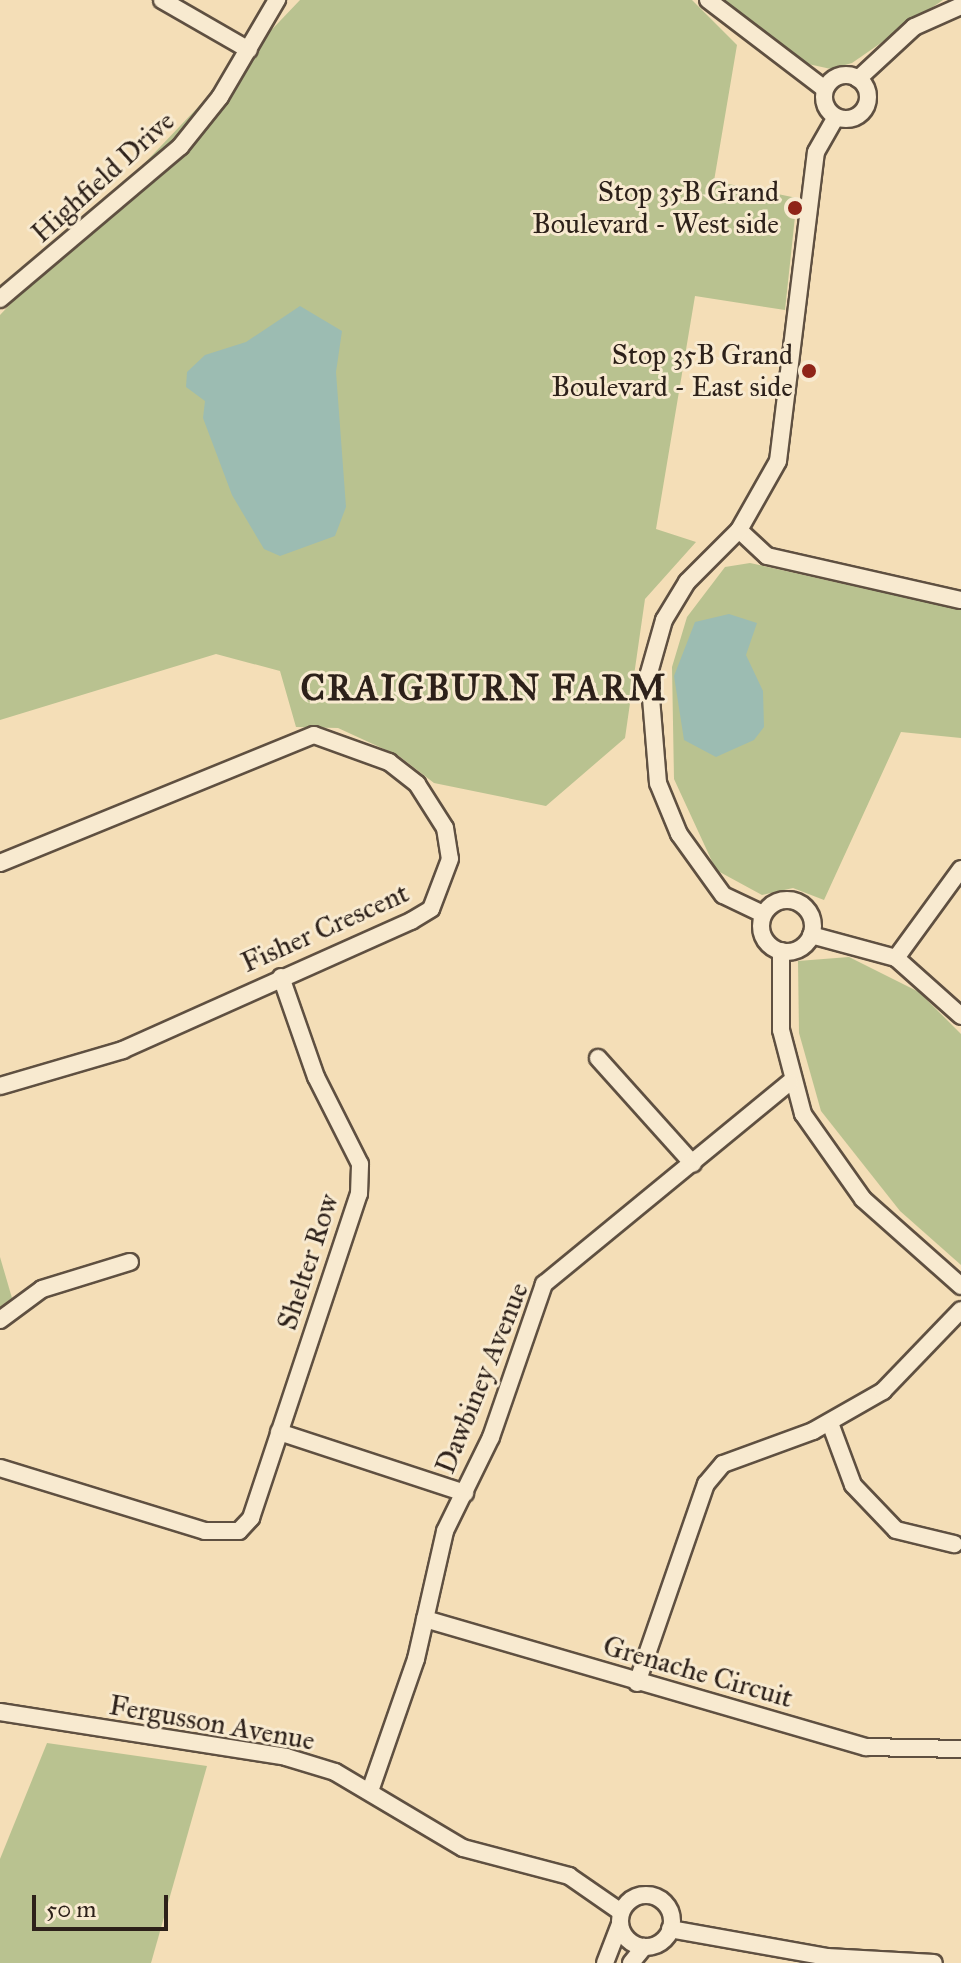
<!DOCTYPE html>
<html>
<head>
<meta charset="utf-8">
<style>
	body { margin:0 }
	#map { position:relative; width:961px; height:1963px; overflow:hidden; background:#f4deb7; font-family:"IM FELL Great Primer",serif }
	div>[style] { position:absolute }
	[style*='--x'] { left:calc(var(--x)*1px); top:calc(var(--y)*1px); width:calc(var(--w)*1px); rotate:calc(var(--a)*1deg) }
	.green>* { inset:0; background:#b9c290 }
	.water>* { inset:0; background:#9cbcb2 }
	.roads { filter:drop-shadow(2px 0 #5f5041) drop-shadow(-2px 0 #5f5041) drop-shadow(0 2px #5f5041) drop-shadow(0 -2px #5f5041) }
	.minor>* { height:16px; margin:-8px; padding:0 8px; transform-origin:8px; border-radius:8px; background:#f8ead0 }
	.minor>.ring { margin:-8px; padding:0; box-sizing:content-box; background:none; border:16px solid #f8ead0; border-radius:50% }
	.dots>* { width:22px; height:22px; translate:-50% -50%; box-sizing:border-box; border:4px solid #f8ead0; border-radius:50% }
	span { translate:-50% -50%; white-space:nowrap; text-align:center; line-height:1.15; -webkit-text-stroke:6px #f8ead0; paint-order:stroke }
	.street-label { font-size:28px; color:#2d211a }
	.poi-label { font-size:28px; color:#2d211a }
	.right { translate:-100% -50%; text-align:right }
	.district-label { font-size:36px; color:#2d211a; font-weight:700; letter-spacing:2px }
	.scale { position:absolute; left:32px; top:1895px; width:136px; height:36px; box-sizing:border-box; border:4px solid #2d211a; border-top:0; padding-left:10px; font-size:24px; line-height:28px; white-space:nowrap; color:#2d211a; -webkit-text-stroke:6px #f8ead0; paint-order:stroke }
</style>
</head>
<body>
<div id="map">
	<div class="green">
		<i style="clip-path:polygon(300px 0,692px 0,737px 45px,714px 181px,797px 198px,785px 310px,695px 296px,656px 529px,696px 542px,645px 599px,625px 738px,546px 806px,434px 783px,399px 756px,338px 728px,296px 727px,280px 671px,216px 654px,0 720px,0 315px)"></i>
		<i style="clip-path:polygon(722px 0,943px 0,852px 63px,831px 69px,808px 64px)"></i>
		<i style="clip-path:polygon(750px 563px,961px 610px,961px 738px,901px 732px,824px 900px,793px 888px,762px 895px,716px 870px,674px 779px,672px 667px,687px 617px,725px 567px)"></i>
		<i style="clip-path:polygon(849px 957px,919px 992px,961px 1034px,961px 1265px,900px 1211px,821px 1111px,799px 1033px,798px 961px)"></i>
		<i style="clip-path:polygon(0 1257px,12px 1298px,0 1307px)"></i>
		<i style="clip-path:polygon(47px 1743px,207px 1766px,151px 1963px,0 1963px,0 1859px)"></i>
	</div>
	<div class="water">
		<i style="clip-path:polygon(300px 306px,342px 331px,336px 372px,346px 507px,335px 536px,280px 556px,264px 549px,232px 495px,203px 418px,205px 401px,186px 387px,187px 372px,205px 355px,246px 342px)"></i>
		<i style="clip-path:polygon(729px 614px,757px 623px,746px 655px,763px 691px,764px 727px,754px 740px,716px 757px,684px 740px,674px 676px,695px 622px)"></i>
	</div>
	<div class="roads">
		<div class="minor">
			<i style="--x:162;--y:0;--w:100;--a:29.9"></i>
			<i style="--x:708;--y:0;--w:147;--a:37.3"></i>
			<i class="ring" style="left:824px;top:75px;width:28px;height:28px"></i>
			<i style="--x:858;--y:79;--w:76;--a:-42.9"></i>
			<i style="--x:914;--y:27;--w:51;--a:-24.1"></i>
			<i style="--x:0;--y:299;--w:236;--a:-40.2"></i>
			<i style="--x:180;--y:147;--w:64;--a:-51.3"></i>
			<i style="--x:220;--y:97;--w:113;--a:-59.6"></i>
			<i style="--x:739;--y:530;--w:38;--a:43"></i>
			<i style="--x:767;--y:556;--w:199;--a:12.8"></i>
			<i style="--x:0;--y:863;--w:339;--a:-22.2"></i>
			<i style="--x:314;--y:735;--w:80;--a:19.8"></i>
			<i style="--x:389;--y:762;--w:36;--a:38"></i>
			<i style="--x:417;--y:784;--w:52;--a:57.5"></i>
			<i style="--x:445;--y:828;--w:31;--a:81"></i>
			<i style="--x:450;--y:859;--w:53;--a:110.8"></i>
			<i style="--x:431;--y:909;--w:23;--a:149"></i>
			<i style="--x:411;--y:921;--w:316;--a:155.9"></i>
			<i style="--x:123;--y:1050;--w:128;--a:163.7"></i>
			<i class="ring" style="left:761px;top:900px;width:36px;height:36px"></i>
			<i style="--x:763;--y:914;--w:44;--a:-154.6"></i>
			<i style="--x:723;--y:895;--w:75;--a:-125.8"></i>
			<i style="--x:679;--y:834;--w:55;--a:-112.4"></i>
			<i style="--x:658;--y:783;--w:110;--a:-94.7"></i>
			<i style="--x:649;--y:673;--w:55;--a:-74.2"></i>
			<i style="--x:664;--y:620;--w:44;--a:-58.8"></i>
			<i style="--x:687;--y:582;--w:74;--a:-45"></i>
			<i style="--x:739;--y:530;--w:79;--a:-60.5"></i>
			<i style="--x:778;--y:461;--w:311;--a:-83"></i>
			<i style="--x:816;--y:152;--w:40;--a:-60.3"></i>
			<i style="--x:811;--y:935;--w:88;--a:15.1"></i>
			<i style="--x:896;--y:958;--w:87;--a:41.7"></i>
			<i style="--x:781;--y:951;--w:79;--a:90"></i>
			<i style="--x:781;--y:1030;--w:87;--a:75.3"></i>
			<i style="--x:803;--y:1114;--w:104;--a:54.8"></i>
			<i style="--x:863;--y:1199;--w:131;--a:41.6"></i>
			<i style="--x:896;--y:958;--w:110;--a:-53.9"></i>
			<i style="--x:598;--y:1058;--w:142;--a:48.1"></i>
			<i style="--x:0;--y:1320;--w:52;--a:-36.4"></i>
			<i style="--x:42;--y:1289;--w:92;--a:-17.1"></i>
			<i style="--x:830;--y:1423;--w:66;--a:69.6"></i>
			<i style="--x:853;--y:1485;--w:62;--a:46.3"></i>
			<i style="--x:896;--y:1530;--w:60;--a:13.6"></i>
			<i style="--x:279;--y:1432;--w:196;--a:18.2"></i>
			<i style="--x:0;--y:1468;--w:214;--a:17.1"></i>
			<i style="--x:205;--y:1531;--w:34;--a:0"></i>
			<i style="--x:239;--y:1531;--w:18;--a:-47"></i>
			<i style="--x:251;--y:1518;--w:342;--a:-71.6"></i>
			<i style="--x:359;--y:1194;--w:30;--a:-88"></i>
			<i style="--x:360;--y:1164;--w:97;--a:-116.8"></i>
			<i style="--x:316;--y:1077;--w:106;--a:-109.3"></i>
			<i style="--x:425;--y:1619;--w:459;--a:16.2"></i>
			<i style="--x:866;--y:1747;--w:95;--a:1.2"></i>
			<i style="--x:637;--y:1683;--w:211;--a:-70.9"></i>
			<i style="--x:706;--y:1484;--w:26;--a:-50"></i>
			<i style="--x:723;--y:1464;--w:96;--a:-20.1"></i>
			<i style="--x:813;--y:1431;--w:81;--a:-29.7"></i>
			<i style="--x:883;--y:1391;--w:112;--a:-46.1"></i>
			<i style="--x:0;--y:1712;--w:290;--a:8.9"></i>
			<i style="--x:286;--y:1757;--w:51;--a:17"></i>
			<i style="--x:335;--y:1772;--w:149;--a:30.7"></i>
			<i style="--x:463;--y:1848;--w:110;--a:14.8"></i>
			<i style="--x:569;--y:1876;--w:63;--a:34.7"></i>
			<i style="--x:370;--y:1791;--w:140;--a:-70.8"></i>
			<i style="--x:416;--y:1659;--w:131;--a:-77.2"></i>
			<i style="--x:445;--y:1531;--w:105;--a:-63.9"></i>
			<i style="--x:491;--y:1437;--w:162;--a:-70.9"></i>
			<i style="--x:544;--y:1284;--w:318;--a:-39.4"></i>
			<i class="ring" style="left:620px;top:1895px;width:36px;height:36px"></i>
			<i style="--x:670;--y:1929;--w:159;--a:10.1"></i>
			<i style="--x:827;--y:1957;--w:107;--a:3.2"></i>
			<i style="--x:605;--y:1963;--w:42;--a:-69"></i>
			<i style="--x:631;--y:1963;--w:21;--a:-51"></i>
		</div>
	</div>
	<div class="dots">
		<i style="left:795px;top:208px;background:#8f2418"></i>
		<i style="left:809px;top:371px;background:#8f2418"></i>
	</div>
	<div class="street-label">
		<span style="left:103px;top:177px;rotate:-42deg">Highfield Drive</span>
		<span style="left:325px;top:928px;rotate:-24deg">Fisher Crescent</span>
		<span style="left:308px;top:1262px;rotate:-72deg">Shelter Row</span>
		<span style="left:482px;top:1378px;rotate:-68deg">Dawbiney Avenue</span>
		<span style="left:698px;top:1672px;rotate:16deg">Grenache Circuit</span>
		<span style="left:212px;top:1723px;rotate:10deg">Fergusson Avenue</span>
	</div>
	<div class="poi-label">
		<span class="right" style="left:779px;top:208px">Stop 35B Grand<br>Boulevard - West side</span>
		<span class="right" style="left:793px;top:371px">Stop 35B Grand<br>Boulevard - East side</span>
	</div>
	<div class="district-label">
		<span style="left:484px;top:689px">CRAIGBURN FARM</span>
	</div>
	<div class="scale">50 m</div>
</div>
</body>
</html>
